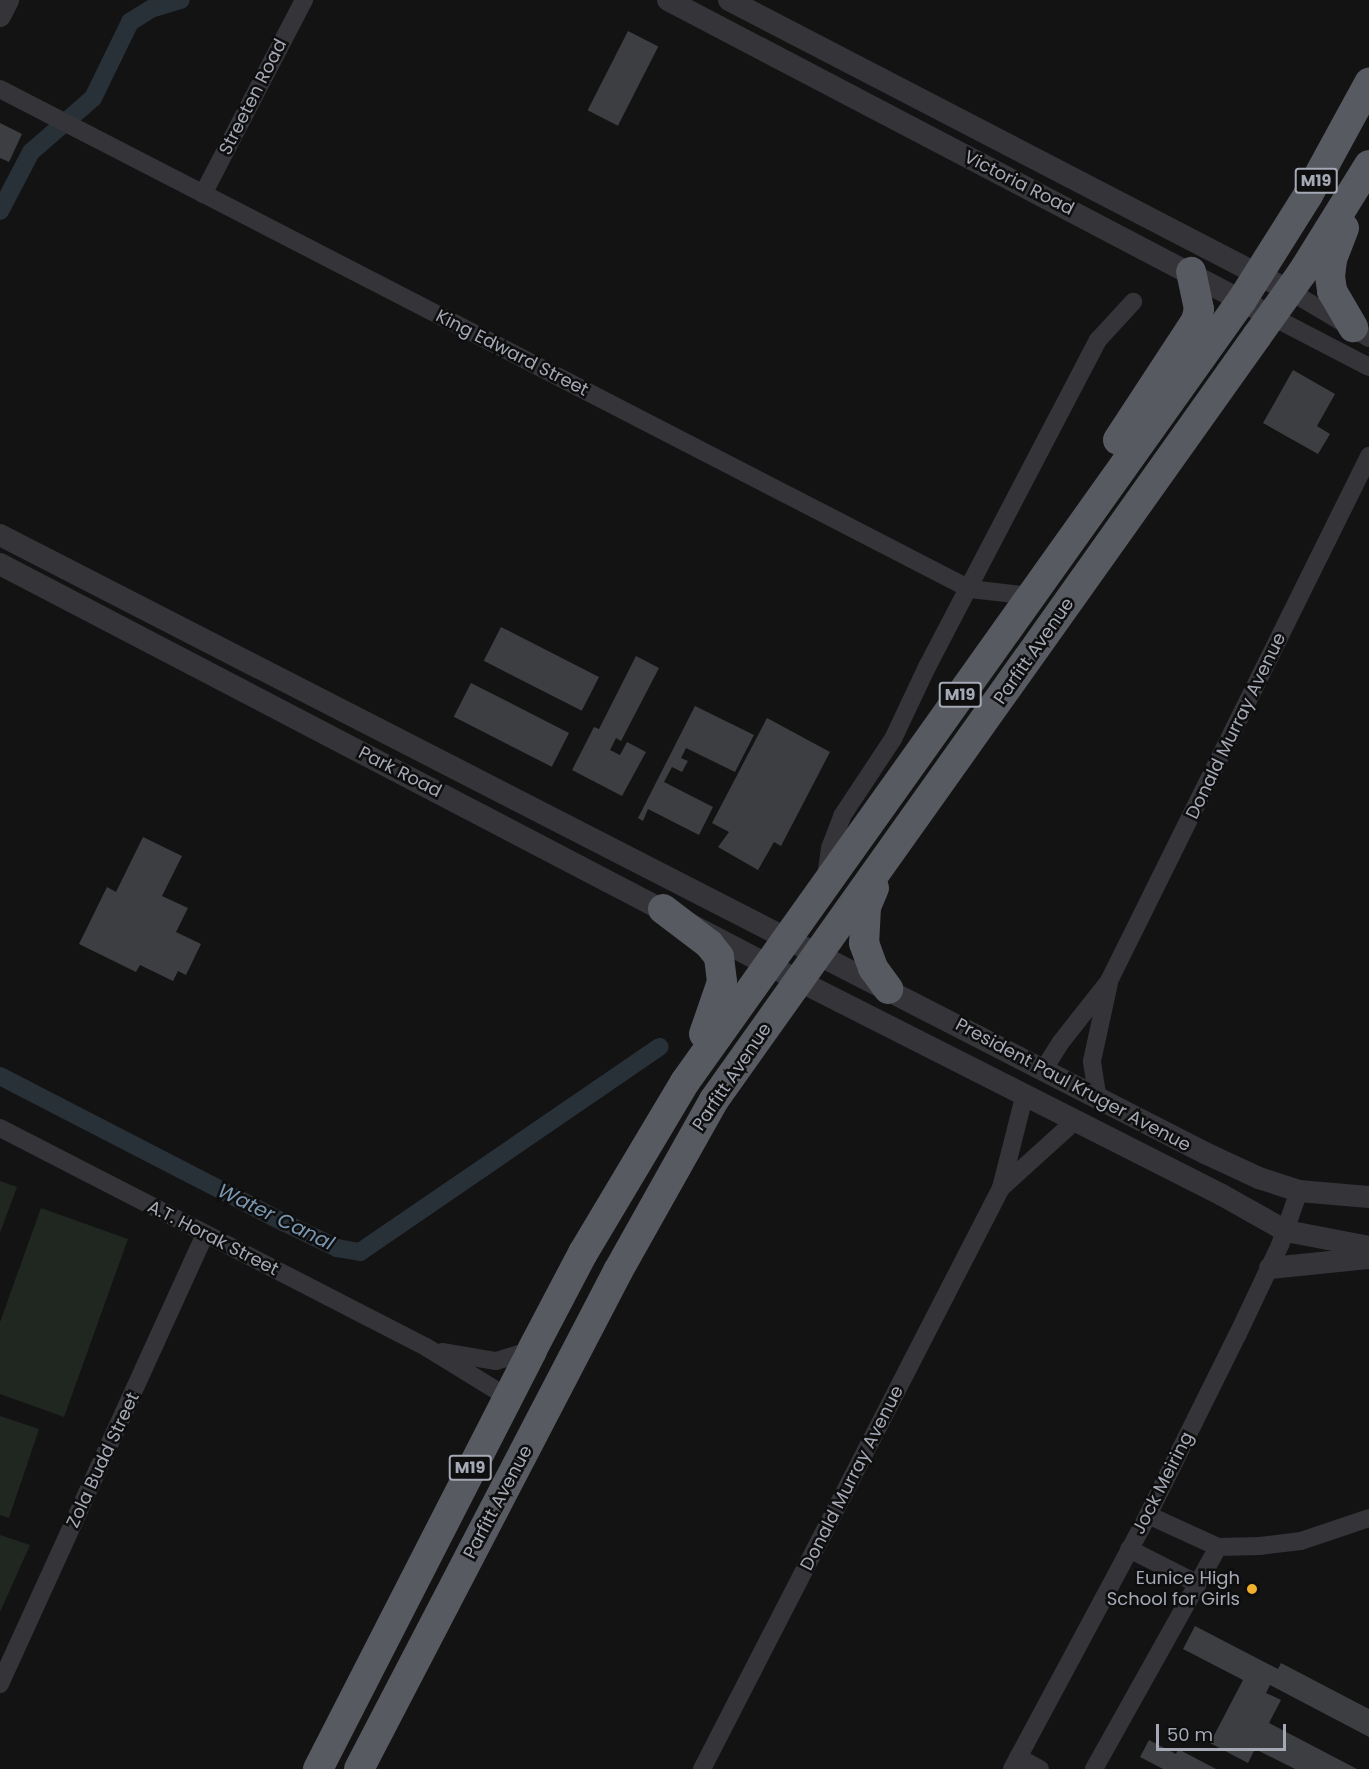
<!DOCTYPE html>
<html>
<head>
<meta charset="utf-8">
<style>
	body { margin:0 }
	#map { position:relative; width:1369px; height:1769px; overflow:hidden; background:#131314; font-family:Poppins,sans-serif }
	div>[style] { position:absolute }
	[style*='--x'] { left:calc(var(--x)*1px); top:calc(var(--y)*1px); width:calc(var(--w)*1px); rotate:calc(var(--a)*1deg) }
	.green>* { inset:0; background:#1f2720 }
	.canal>* { height:18px; margin:-9px; padding:0 9px; transform-origin:9px; border-radius:9px; background:#293138 }
	.building>* { inset:0; background:#3d3e41; transform-origin:0 0 }
	.minor>* { height:18px; margin:-9px; padding:0 9px; transform-origin:9px; border-radius:9px; background:#343439 }
	.tertiary>* { height:22px; margin:-11px; padding:0 11px; transform-origin:11px; border-radius:11px; background:#343439 }
	.trunk>* { height:30px; margin:-15px; padding:0 15px; transform-origin:15px; border-radius:15px; background:#585a61 }
	.dots>* { width:16px; height:16px; translate:-50% -50%; box-sizing:border-box; border:3px solid #0e0e0f; border-radius:50% }
	span { translate:-50% -50%; white-space:nowrap; text-align:center; line-height:1.15; -webkit-text-stroke:5px #0e0e0f; paint-order:stroke }
	.shield-label span { padding:2px 4px; background:#0e0e0f; border:2px solid; border-radius:4px; -webkit-text-stroke-width:0 }
	.shield-label { font-size:16px; color:#a4a9b5; font-weight:700 }
	.street-label { font-size:18px; color:#a4a9b5 }
	.poi-label { font-size:18px; color:#a4a9b5 }
	.right { translate:-100% -50%; text-align:right }
	.water-label { font-size:20px; color:#7a97b1; font-style:italic }
	.scale { position:absolute; left:1156px; top:1724px; width:130px; height:27px; box-sizing:border-box; border:3px solid #a4a9b5; border-top:0; padding-left:8px; font-size:18px; line-height:21px; white-space:nowrap; color:#a4a9b5; -webkit-text-stroke:4px #0e0e0f; paint-order:stroke }
</style>
</head>
<body>
<div id="map">
	<div class="green">
		<i style="clip-path:polygon(0 1181px,17px 1187px,0 1233px)"></i>
		<i style="clip-path:polygon(41px 1208px,128px 1239px,64px 1417px,0 1394px,0 1322px)"></i>
		<i style="clip-path:polygon(0 1416px,39px 1429px,9px 1518px,0 1515px)"></i>
		<i style="clip-path:polygon(0 1535px,30px 1545px,0 1612px)"></i>
	</div>
	<div class="canal">
		<i style="--x:0;--y:211;--w:67;--a:-62.3"></i>
		<i style="--x:31;--y:152;--w:82;--a:-41.1"></i>
		<i style="--x:93;--y:98;--w:85;--a:-64"></i>
		<i style="--x:130;--y:22;--w:25;--a:-32"></i>
		<i style="--x:151;--y:9;--w:31;--a:-17"></i>
		<i style="--x:0;--y:1076;--w:321;--a:27.3"></i>
		<i style="--x:285;--y:1223;--w:58;--a:25.7"></i>
		<i style="--x:337;--y:1248;--w:23;--a:10"></i>
		<i style="--x:360;--y:1252;--w:363;--a:-34.4"></i>
	</div>
	<div class="building">
		<i style="left:628px;top:31px;width:34px;height:89px;rotate:27deg"></i>
		<i style="clip-path:polygon(0 123px,22px 134px,9px 162px,0 158px)"></i>
		<i style="clip-path:polygon(1293px 370px,1335px 394px,1317px 426px,1330px 434px,1318px 454px,1263px 423px)"></i>
		<i style="left:501px;top:627px;width:110px;height:38px;rotate:27deg"></i>
		<i style="clip-path:polygon(636px 656px,659px 668px,621px 741px,616px 738px,610px 750px,620px 755px,627px 742px,646px 752px,622px 796px,572px 770px,594px 727px,599px 729px)"></i>
		<i style="left:471px;top:683px;width:110px;height:38px;rotate:27deg"></i>
		<i style="clip-path:polygon(695px 706px,754px 735px,735px 772px,686px 748px,681px 758px,688px 761px,682px 772px,672px 767px,664px 782px,713px 807px,699px 835px,648px 809px,643px 821px,638px 818px)"></i>
		<i style="clip-path:polygon(767px 718px,830px 752px,781px 846px,774px 842px,758px 870px,718px 847px,729px 832px,712px 823px)"></i>
		<i style="clip-path:polygon(143px 837px,182px 856px,162px 896px,188px 908px,176px 932px,201px 944px,186px 975px,178px 971px,173px 981px,140px 965px,136px 972px,79px 944px,107px 887px,116px 892px)"></i>
		<i style="clip-path:polygon(1195px 1626px,1278px 1669px,1281px 1663px,1369px 1709px,1369px 1737px,1270px 1685px,1266px 1693px,1281px 1700px,1269px 1723px,1357px 1769px,1295px 1769px,1255px 1749px,1248px 1763px,1210px 1743px,1243px 1680px,1183px 1649px)"></i>
		<i style="clip-path:polygon(1149px 1740px,1176px 1754px,1178px 1749px,1216px 1769px,1163px 1769px,1140px 1757px)"></i>
	</div>
	<div class="minor">
		<i style="--x:0;--y:89;--w:1091;--a:27.27"></i>
		<i style="--x:970;--y:589;--w:61;--a:6.5"></i>
		<i style="--x:203;--y:194;--w:219;--a:-62.5"></i>
		<i style="--x:1288;--y:290;--w:94;--a:30.7"></i>
		<i style="--x:1271;--y:316;--w:110;--a:27.5"></i>
		<i style="--x:826;--y:877;--w:29;--a:-82"></i>
		<i style="--x:830;--y:848;--w:34;--a:-69"></i>
		<i style="--x:842;--y:816;--w:92;--a:-56.5"></i>
		<i style="--x:893;--y:739;--w:80;--a:-64.7"></i>
		<i style="--x:927;--y:667;--w:369;--a:-62.4"></i>
		<i style="--x:1098;--y:340;--w:52;--a:-47.4"></i>
		<i style="--x:1044;--y:1069;--w:32;--a:-58"></i>
		<i style="--x:1061;--y:1042;--w:78;--a:-51.8"></i>
		<i style="--x:1109;--y:981;--w:586;--a:-63.65"></i>
		<i style="--x:1098;--y:1100;--w:39;--a:-99"></i>
		<i style="--x:1092;--y:1061;--w:80;--a:-77.7"></i>
		<i style="--x:0;--y:1128;--w:479;--a:27.2"></i>
		<i style="--x:426;--y:1347;--w:95;--a:31.7"></i>
		<i style="--x:1001;--y:1188;--w:100;--a:-42.2"></i>
		<i style="--x:442;--y:1352;--w:55;--a:9.5"></i>
		<i style="--x:496;--y:1361;--w:38;--a:-17"></i>
		<i style="--x:1148;--y:1515;--w:77;--a:24.6"></i>
		<i style="--x:1218;--y:1547;--w:42;--a:-1.4"></i>
		<i style="--x:1260;--y:1546;--w:41;--a:-7"></i>
		<i style="--x:1301;--y:1541;--w:72;--a:-18.7"></i>
		<i style="--x:1129;--y:1549;--w:77;--a:26.9"></i>
		<i style="--x:0;--y:1684;--w:494;--a:-65.5"></i>
		<i style="--x:1018;--y:1757;--w:25;--a:29"></i>
		<i style="--x:702;--y:1769;--w:653;--a:-62.77"></i>
		<i style="--x:1001;--y:1188;--w:94;--a:-75.8"></i>
		<i style="--x:1012;--y:1769;--w:288;--a:-61.8"></i>
		<i style="--x:1148;--y:1515;--w:200;--a:-63.6"></i>
		<i style="--x:1237;--y:1336;--w:101;--a:-64.7"></i>
		<i style="--x:1280;--y:1245;--w:57;--a:-70.6"></i>
		<i style="--x:1094;--y:1769;--w:254;--a:-60.8"></i>
	</div>
	<div class="tertiary">
		<i style="--x:668;--y:0;--w:681;--a:27.66"></i>
		<i style="--x:729;--y:0;--w:630;--a:27.42"></i>
		<i style="--x:0;--y:16;--w:18;--a:-63"></i>
		<i style="--x:0;--y:535;--w:1354;--a:27.15"></i>
		<i style="--x:1205;--y:1153;--w:60;--a:24.8"></i>
		<i style="--x:1259;--y:1178;--w:42;--a:18"></i>
		<i style="--x:1299;--y:1191;--w:70;--a:4.9"></i>
		<i style="--x:0;--y:564;--w:866;--a:27.57"></i>
		<i style="--x:768;--y:965;--w:509;--a:26.87"></i>
		<i style="--x:1222;--y:1195;--w:73;--a:29.4"></i>
		<i style="--x:1286;--y:1231;--w:85;--a:10.9"></i>
		<i style="--x:1270;--y:1268;--w:100;--a:-5.8"></i>
	</div>
	<div class="trunk">
		<i style="--x:1344;--y:228;--w:34;--a:111"></i>
		<i style="--x:1332;--y:260;--w:16;--a:97"></i>
		<i style="--x:1330;--y:276;--w:15;--a:82"></i>
		<i style="--x:1332;--y:291;--w:42;--a:59.7"></i>
		<i style="--x:1118;--y:440;--w:142;--a:-56.8"></i>
		<i style="--x:1196;--y:321;--w:12;--a:-76"></i>
		<i style="--x:1199;--y:309;--w:38;--a:-102"></i>
		<i style="--x:874;--y:888;--w:21;--a:113"></i>
		<i style="--x:866;--y:907;--w:36;--a:93"></i>
		<i style="--x:864;--y:943;--w:27;--a:70"></i>
		<i style="--x:873;--y:968;--w:26;--a:54"></i>
		<i style="--x:663;--y:909;--w:58;--a:37.3"></i>
		<i style="--x:709;--y:944;--w:16;--a:52"></i>
		<i style="--x:719;--y:957;--w:25;--a:83"></i>
		<i style="--x:722;--y:982;--w:55;--a:109.1"></i>
		<i style="--x:318;--y:1769;--w:470;--a:-62.9"></i>
		<i style="--x:532;--y:1350;--w:110;--a:-62.3"></i>
		<i style="--x:583;--y:1253;--w:199;--a:-59.2"></i>
		<i style="--x:685;--y:1082;--w:960;--a:-54.54"></i>
		<i style="--x:1242;--y:300;--w:124;--a:-57.8"></i>
		<i style="--x:1308;--y:195;--w:128;--a:-61.4"></i>
		<i style="--x:359;--y:1769;--w:561;--a:-62.52"></i>
		<i style="--x:618;--y:1271;--w:196;--a:-60.7"></i>
		<i style="--x:714;--y:1100;--w:937;--a:-54.6"></i>
		<i style="--x:1257;--y:336;--w:77;--a:-54.5"></i>
		<i style="--x:1302;--y:273;--w:127;--a:-58.2"></i>
	</div>
	<div class="dots">
		<i style="left:1252px;top:1589px;background:#f2b12c"></i>
	</div>
	<div class="shield-label">
		<span style="left:1316px;top:181px">M19</span>
		<span style="left:960px;top:695px">M19</span>
		<span style="left:470px;top:1468px">M19</span>
	</div>
	<div class="street-label">
		<span style="left:253px;top:97px;rotate:-63deg">Streeten Road</span>
		<span style="left:1019px;top:183px;rotate:27deg">Victoria Road</span>
		<span style="left:512px;top:353px;rotate:27deg">King Edward Street</span>
		<span style="left:1034px;top:651px;rotate:-55deg">Parfitt Avenue</span>
		<span style="left:1236px;top:726px;rotate:-64deg">Donald Murray Avenue</span>
		<span style="left:400px;top:772px;rotate:27deg">Park Road</span>
		<span style="left:732px;top:1077px;rotate:-56deg">Parfitt Avenue</span>
		<span style="left:1073px;top:1085px;rotate:28deg">President Paul Kruger Avenue</span>
		<span style="left:213px;top:1238px;rotate:27deg">A.T. Horak Street</span>
		<span style="left:103px;top:1460px;rotate:-65deg">Zola Budd Street</span>
		<span style="left:852px;top:1478px;rotate:-63deg">Donald Murray Avenue</span>
		<span style="left:1163px;top:1483px;rotate:-63deg">Jock Meiring</span>
		<span style="left:498px;top:1502px;rotate:-62deg">Parfitt Avenue</span>
	</div>
	<div class="poi-label">
		<span class="right" style="left:1240px;top:1589px">Eunice High<br>School for Girls</span>
	</div>
	<div class="water-label">
		<span style="left:276px;top:1217px;rotate:26deg">Water Canal</span>
	</div>
	<div class="scale">50 m</div>
</div>
</body>
</html>
